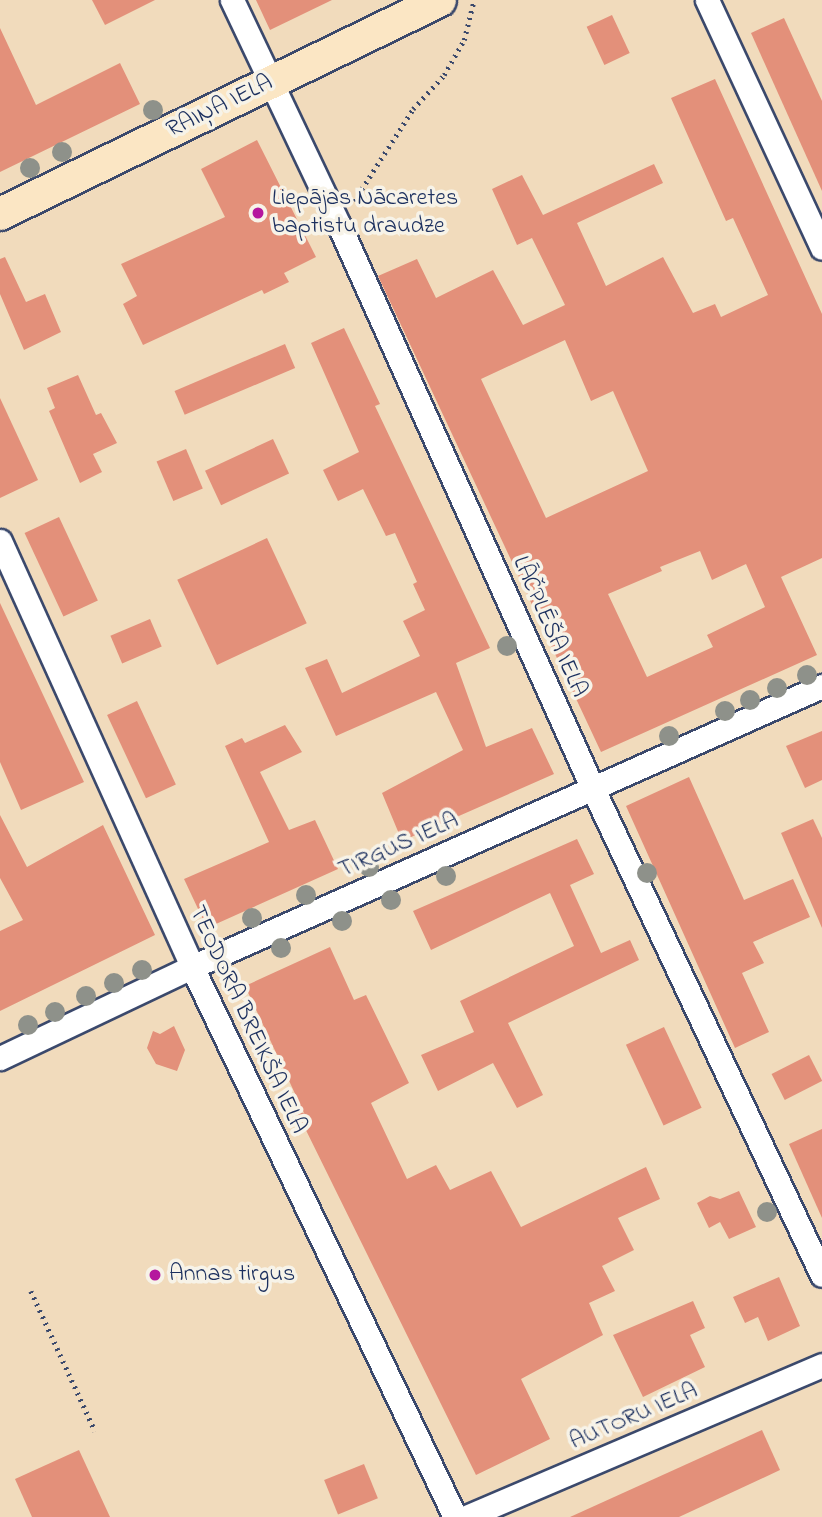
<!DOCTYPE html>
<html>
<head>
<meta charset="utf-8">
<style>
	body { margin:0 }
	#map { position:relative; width:822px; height:1517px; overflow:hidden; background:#f1dbbc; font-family:"Indie Flower",sans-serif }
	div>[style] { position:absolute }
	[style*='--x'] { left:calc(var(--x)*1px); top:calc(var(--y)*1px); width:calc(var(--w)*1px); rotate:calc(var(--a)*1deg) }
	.building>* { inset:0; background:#e3907a; transform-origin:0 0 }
	.path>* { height:4.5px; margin-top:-2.25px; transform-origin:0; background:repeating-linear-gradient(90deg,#3b496c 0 2px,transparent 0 7px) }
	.roads { filter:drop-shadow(2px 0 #3b496c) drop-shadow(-2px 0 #3b496c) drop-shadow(0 2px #3b496c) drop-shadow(0 -2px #3b496c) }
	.street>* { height:23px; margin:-11.5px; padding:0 11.5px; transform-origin:11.5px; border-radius:11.5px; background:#fff }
	.secondary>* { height:32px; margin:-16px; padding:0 16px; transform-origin:16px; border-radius:16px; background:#fbe6c4 }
	.trees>* { width:20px; height:20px; margin:-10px; border-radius:50%; background:#8e918a }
	.dots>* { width:19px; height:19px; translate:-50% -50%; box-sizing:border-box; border:4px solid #f7f3e8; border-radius:50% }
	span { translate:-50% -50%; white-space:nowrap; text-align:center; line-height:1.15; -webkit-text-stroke:7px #f7f3e8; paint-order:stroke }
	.street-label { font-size:24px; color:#1b2f5e }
	.poi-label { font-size:24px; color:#1b2f5e }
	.left { translate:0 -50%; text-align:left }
</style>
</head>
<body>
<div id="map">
	<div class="building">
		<i style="clip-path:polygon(92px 0,155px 0,105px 25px)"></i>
		<i style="clip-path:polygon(256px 0,332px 0,270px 30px)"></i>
		<i style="left:612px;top:15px;width:42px;height:28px;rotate:65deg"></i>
		<i style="clip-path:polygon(784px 18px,822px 101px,822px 191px,751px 33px)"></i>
		<i style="clip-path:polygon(0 28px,36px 105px,120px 63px,140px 104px,0 172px)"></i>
		<i style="clip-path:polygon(evenodd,715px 79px,822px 314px,822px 558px,781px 577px,817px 655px,601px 752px,378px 276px,417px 259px,436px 298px,493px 270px,523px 325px,565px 305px,532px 238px,517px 245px,492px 189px,522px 175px,543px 215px,654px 164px,663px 183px,577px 223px,606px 286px,663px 257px,693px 313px,715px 304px,721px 317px,768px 295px,733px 218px,726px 221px,671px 98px,715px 79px,565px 340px,591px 401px,613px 391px,648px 471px,546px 518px,481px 379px,565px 340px,715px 79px,700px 551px,712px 580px,746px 564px,765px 607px,707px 635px,713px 647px,647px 677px,608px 594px,662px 571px,660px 567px,700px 551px)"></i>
		<i style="clip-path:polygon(257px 140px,316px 257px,284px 273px,289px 282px,264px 294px,262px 290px,143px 345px,123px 304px,137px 296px,121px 264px,225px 217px,201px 169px)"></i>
		<i style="clip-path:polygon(5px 257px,26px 302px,45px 294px,61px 332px,24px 350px,0 294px,0 259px)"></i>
		<i style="clip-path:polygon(344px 328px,380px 404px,375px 406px,490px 648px,456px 663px,486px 747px,532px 728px,554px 774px,402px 841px,382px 793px,463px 750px,436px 692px,336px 736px,305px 668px,327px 659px,342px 693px,420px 656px,403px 621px,425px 610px,413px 584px,417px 582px,395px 533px,386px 536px,363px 489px,338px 501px,323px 470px,359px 452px,311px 343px)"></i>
		<i style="left:285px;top:344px;width:26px;height:120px;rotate:67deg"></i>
		<i style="clip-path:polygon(78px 375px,96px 415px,101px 413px,117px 443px,93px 454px,102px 472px,80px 483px,49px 411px,55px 408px,47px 388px)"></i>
		<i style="clip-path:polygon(0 398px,38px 480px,0 498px)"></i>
		<i style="left:273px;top:439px;width:38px;height:75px;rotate:65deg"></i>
		<i style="left:186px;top:449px;width:43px;height:32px;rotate:67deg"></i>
		<i style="left:59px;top:517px;width:92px;height:38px;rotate:65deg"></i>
		<i style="left:267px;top:538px;width:94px;height:99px;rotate:65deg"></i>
		<i style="clip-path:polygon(0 603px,84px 782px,21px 810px,0 762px)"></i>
		<i style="left:150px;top:619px;width:30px;height:43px;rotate:67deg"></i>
		<i style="left:137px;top:701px;width:92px;height:33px;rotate:65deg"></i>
		<i style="clip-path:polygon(285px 725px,302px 752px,260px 772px,289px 830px,315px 820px,338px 869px,207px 928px,184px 879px,269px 842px,225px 746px,242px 738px,245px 743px)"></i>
		<i style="clip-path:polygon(822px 731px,822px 780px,805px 788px,786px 746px)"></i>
		<i style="clip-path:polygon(689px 777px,744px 900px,793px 879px,810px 917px,753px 942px,764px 963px,742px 973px,769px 1032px,735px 1048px,626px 806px)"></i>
		<i style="clip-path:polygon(0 815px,27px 867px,103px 825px,155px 935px,0 1011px,0 931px,23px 920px,0 878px)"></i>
		<i style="clip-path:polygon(813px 819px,822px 838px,822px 928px,781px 833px)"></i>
		<i style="clip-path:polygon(577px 839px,594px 874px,570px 885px,601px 953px,630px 940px,639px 960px,508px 1023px,543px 1095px,517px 1108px,493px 1063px,438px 1091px,421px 1055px,474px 1032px,460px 1001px,574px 946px,550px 893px,431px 950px,413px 911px)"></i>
		<i style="clip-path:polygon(330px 947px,354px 1000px,366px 995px,409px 1083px,371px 1103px,407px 1179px,436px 1165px,450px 1190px,491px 1171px,521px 1227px,646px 1167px,660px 1199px,618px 1218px,634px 1250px,602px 1266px,615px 1291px,589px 1303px,603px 1335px,521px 1379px,550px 1439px,476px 1475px,297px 1112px,304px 1113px,245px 986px)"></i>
		<i style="clip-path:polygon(174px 1026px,185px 1050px,177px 1071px,156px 1064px,147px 1048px,153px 1031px,160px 1034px)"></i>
		<i style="left:664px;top:1027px;width:89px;height:42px;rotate:65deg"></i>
		<i style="left:809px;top:1055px;width:29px;height:42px;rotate:63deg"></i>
		<i style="clip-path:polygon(822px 1129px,822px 1218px,789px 1144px)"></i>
		<i style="clip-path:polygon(739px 1191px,756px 1227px,729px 1239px,720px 1222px,709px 1228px,697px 1203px,710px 1196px,720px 1199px)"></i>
		<i style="clip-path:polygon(779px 1277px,800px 1326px,768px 1341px,758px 1317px,745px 1323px,733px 1297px)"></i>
		<i style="clip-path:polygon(693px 1301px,705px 1328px,690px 1335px,705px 1367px,643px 1397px,613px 1335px)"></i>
		<i style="clip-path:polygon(762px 1430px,780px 1470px,679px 1517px,570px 1517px)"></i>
		<i style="clip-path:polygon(79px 1450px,110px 1517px,32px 1517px,15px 1479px)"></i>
		<i style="left:364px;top:1464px;width:37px;height:43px;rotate:68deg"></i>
	</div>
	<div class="path">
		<i style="--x:354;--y:201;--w:109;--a:-57.3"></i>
		<i style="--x:413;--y:109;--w:46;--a:-47.6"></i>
		<i style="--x:444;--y:75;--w:40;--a:-60.3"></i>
		<i style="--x:464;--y:40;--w:41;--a:-76"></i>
		<i style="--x:31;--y:1291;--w:154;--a:65.4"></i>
	</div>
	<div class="roads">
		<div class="street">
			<i style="--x:232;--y:0;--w:249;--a:64.6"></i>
			<i style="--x:339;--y:225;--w:619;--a:65.76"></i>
			<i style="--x:593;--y:789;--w:537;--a:64.77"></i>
			<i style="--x:707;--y:0;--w:273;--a:65.1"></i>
			<i style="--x:0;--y:541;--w:467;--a:65.7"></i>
			<i style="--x:192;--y:967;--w:610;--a:64.44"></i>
			<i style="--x:0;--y:1058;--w:212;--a:-25.4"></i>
			<i style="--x:192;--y:967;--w:690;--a:-24.04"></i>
			<i style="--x:466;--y:1517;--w:387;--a:-23.1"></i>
		</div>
		<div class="secondary">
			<i style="--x:0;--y:214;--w:489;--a:-25.9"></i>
		</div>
	</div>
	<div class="trees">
		<i style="left:153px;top:110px"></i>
		<i style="left:62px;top:152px"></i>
		<i style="left:30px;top:168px"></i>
		<i style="left:507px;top:646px"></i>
		<i style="left:807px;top:675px"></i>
		<i style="left:777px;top:688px"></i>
		<i style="left:750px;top:700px"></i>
		<i style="left:725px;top:711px"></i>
		<i style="left:669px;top:736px"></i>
		<i style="left:369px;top:867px"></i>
		<i style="left:647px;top:873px"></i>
		<i style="left:446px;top:876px"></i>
		<i style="left:306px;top:895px"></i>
		<i style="left:391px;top:900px"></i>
		<i style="left:252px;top:918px"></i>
		<i style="left:342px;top:921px"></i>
		<i style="left:281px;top:948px"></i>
		<i style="left:142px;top:970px"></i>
		<i style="left:114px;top:983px"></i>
		<i style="left:86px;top:996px"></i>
		<i style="left:55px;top:1012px"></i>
		<i style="left:28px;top:1025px"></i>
		<i style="left:767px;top:1212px"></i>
	</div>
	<div class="dots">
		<i style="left:258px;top:213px;background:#b5179e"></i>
		<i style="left:155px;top:1275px;background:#b5179e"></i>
	</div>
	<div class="street-label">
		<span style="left:220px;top:107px;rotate:-26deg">RAIŅA IELA</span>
		<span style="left:549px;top:627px;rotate:66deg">LĀČPLĒŠA IELA</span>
		<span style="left:399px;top:846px;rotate:-24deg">TIRGUS IELA</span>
		<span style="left:247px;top:1020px;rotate:65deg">TEODORA BREIKŠA IELA</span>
		<span style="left:634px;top:1417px;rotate:-23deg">AUTORU IELA</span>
	</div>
	<div class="poi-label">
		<span class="left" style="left:272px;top:213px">Liepājas Nācaretes<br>baptistu draudze</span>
		<span class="left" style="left:169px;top:1275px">Annas tirgus</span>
	</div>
</div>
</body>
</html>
